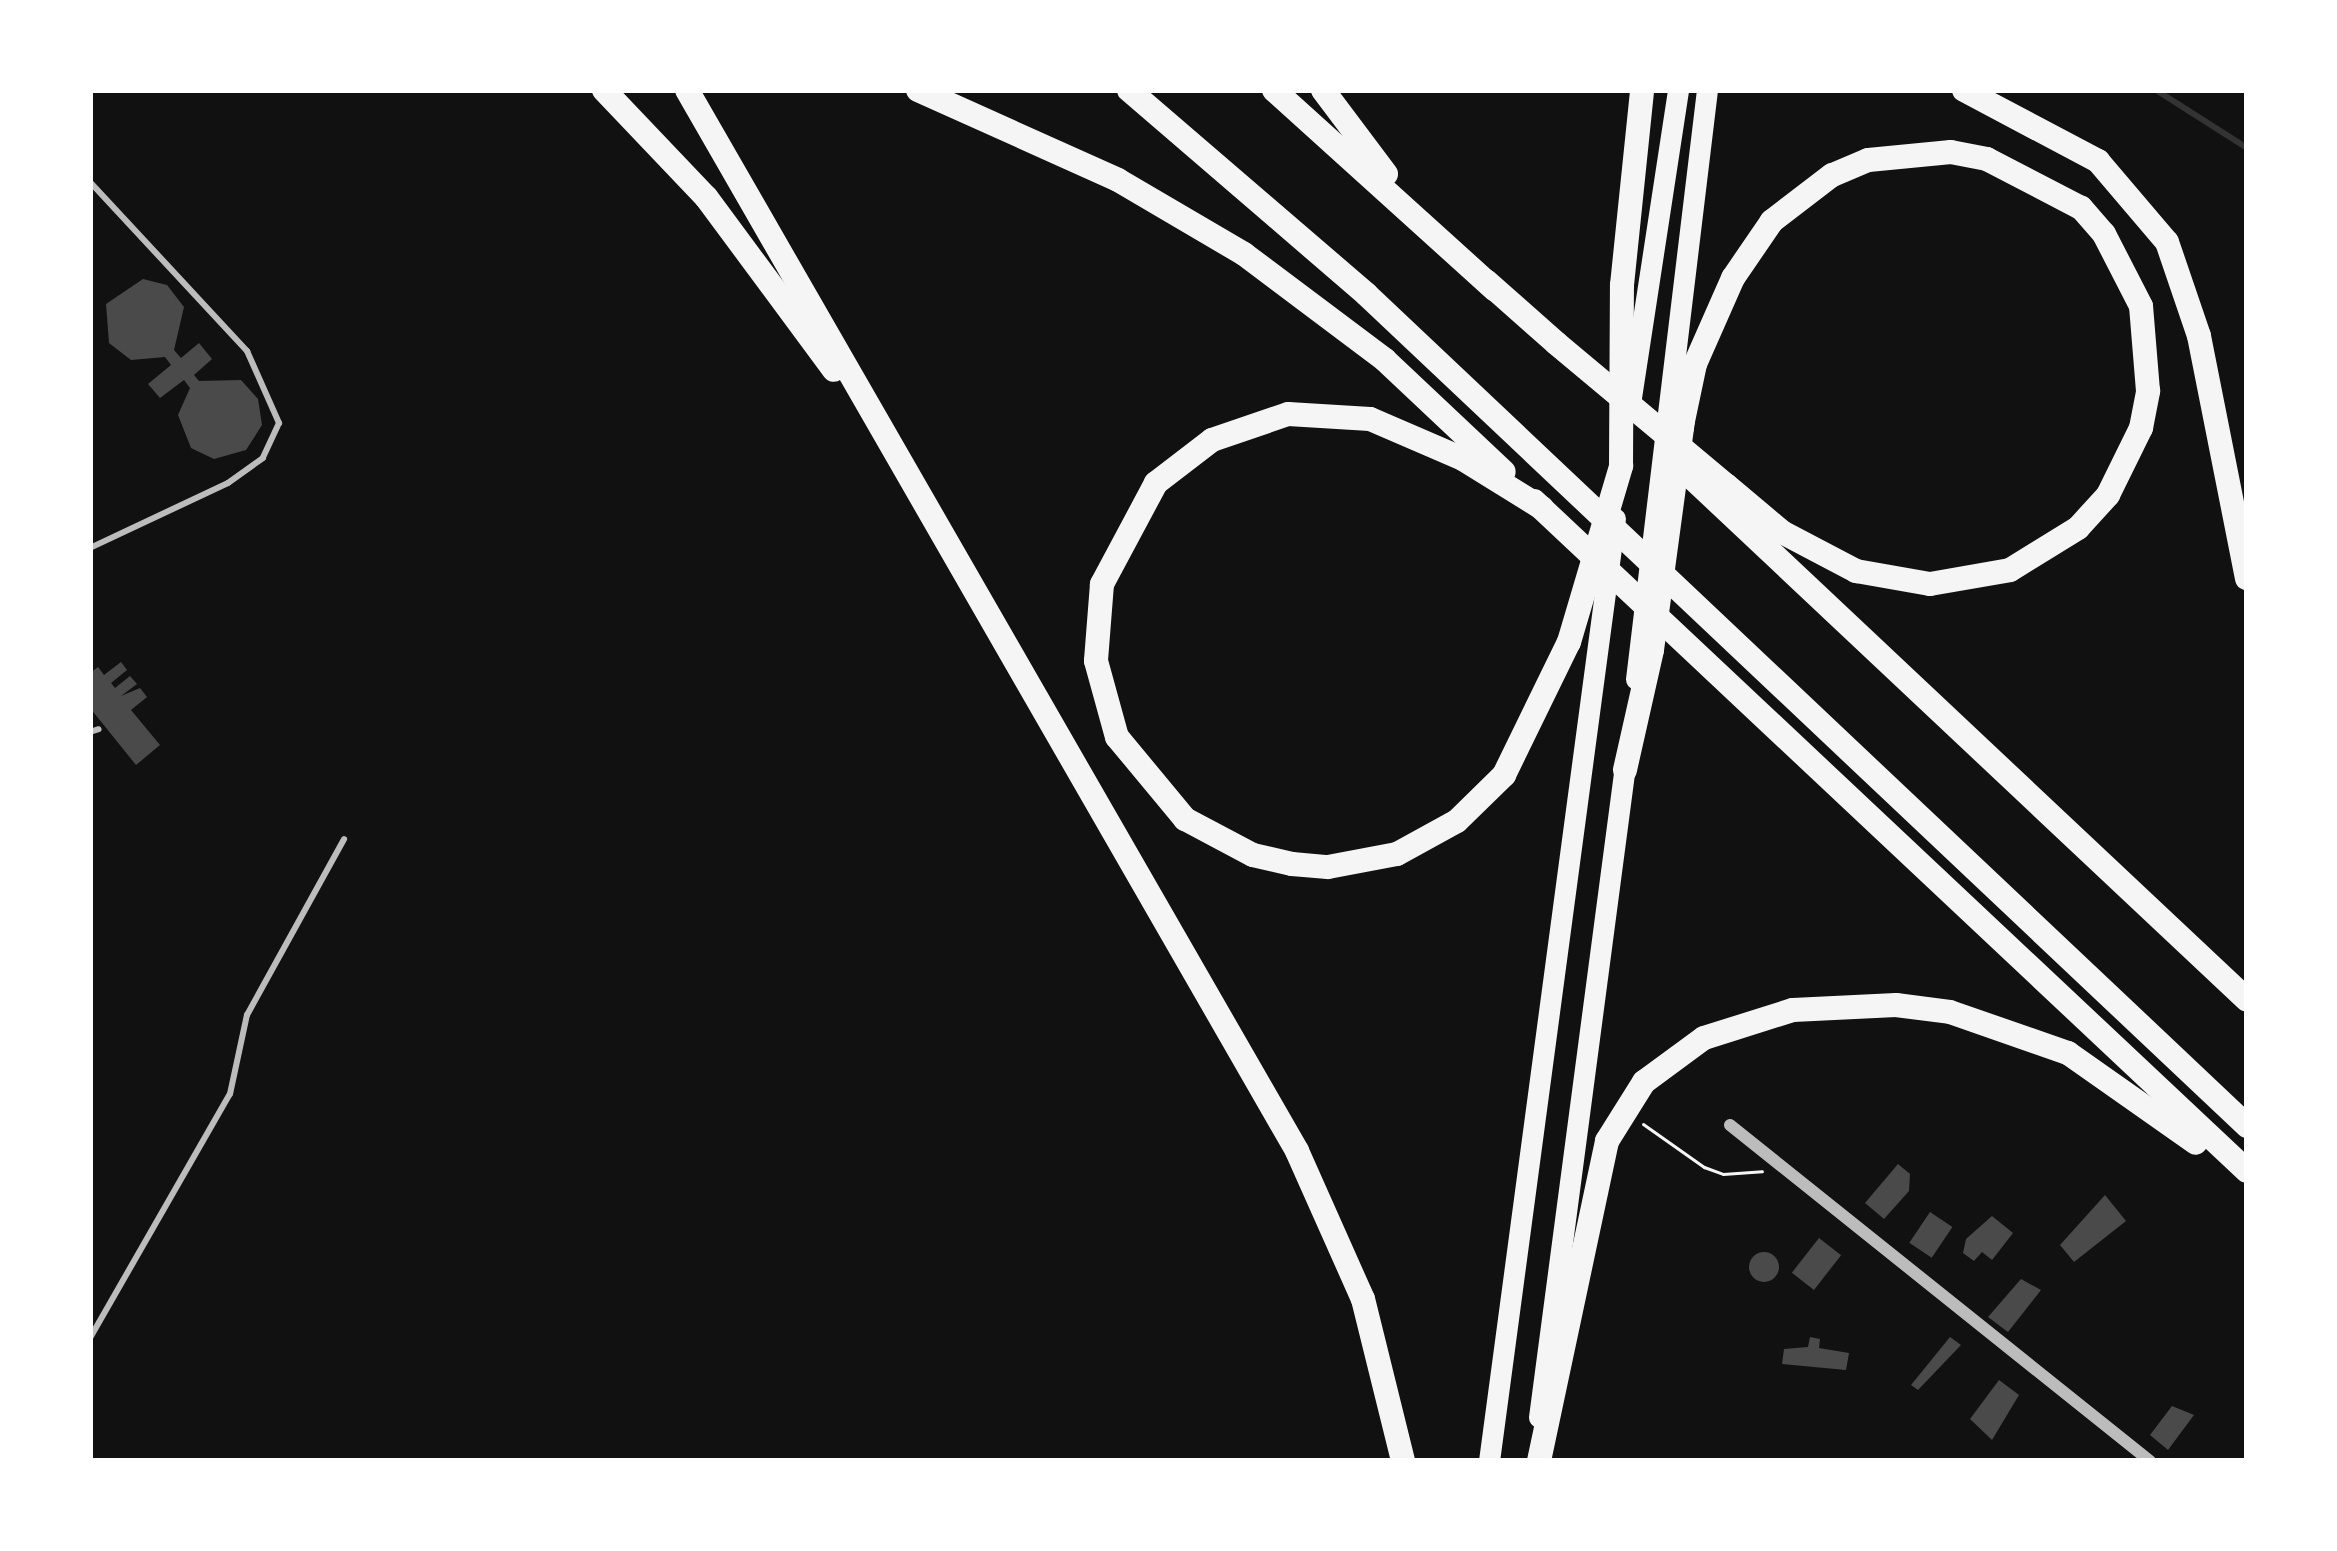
<!DOCTYPE html>
<html>
<head>
<meta charset="utf-8">
<style>
	body { margin:0 }
	#map { position:relative; width:2337px; height:1551px; overflow:hidden; background:#111; font-family:Rubik,sans-serif }
	div>[style] { position:absolute }
	[style*='--x'] { left:calc(var(--x)*1px); top:calc(var(--y)*1px); width:calc(var(--w)*1px); rotate:calc(var(--a)*1deg) }
	.stream>* { height:6px; margin:-3px; padding:0 3px; transform-origin:3px; border-radius:3px; background:#333 }
	.building>* { inset:0; background:#4a4a4a; transform-origin:0 0 }
	.round { border-radius:50% }
	.path>* { height:3px; margin:-1.5px; padding:0 1.5px; transform-origin:1.5px; border-radius:1.5px; background:#f5f5f5 }
	.service>* { height:6px; margin:-3px; padding:0 3px; transform-origin:3px; border-radius:3px; background:#bcbcbc }
	.minor>* { height:12px; margin:-6px; padding:0 6px; transform-origin:6px; border-radius:6px; background:#bcbcbc }
	.primary>* { height:21px; margin:-10.5px; padding:0 10.5px; transform-origin:10.5px; border-radius:10.5px; background:#f5f5f5 }
	.motorway>* { height:24px; margin:-12px; padding:0 12px; transform-origin:12px; border-radius:12px; background:#f5f5f5 }
	span { translate:-50% -50%; white-space:nowrap; text-align:center; line-height:1.15; -webkit-text-stroke:9px #fff; paint-order:stroke }
	.frame { position:absolute; inset:0; border:93px solid #fff; pointer-events:none }
</style>
</head>
<body>
<div id="map">
	<div class="stream">
		<i style="--x:2156;--y:90;--w:108;--a:32.5"></i>
	</div>
	<div class="building">
		<i style="clip-path:polygon(143px 279px,167px 285px,184px 307px,174px 350px,181px 358px,199px 343px,212px 359px,194px 375px,199px 381px,241px 380px,258px 399px,262px 425px,246px 450px,214px 459px,191px 448px,178px 415px,190px 388px,184px 380px,160px 398px,148px 384px,171px 365px,165px 357px,131px 360px,109px 343px,106px 304px)"></i>
		<i style="clip-path:polygon(121px 662px,127px 670px,111px 683px,115px 688px,130px 676px,137px 684px,121px 696px,140px 688px,147px 697px,131px 710px,160px 745px,136px 765px,90px 708px,90px 673px,98px 667px,104px 675px)"></i>
		<i style="clip-path:polygon(1898px 1164px,1910px 1174px,1909px 1191px,1884px 1219px,1865px 1203px)"></i>
		<i style="clip-path:polygon(2105px 1195px,2126px 1221px,2074px 1262px,2060px 1245px)"></i>
		<i style="left:1930px;top:1212px;width:27px;height:37px;rotate:34deg"></i>
		<i style="clip-path:polygon(1992px 1216px,2013px 1233px,1992px 1260px,1982px 1252px,1974px 1261px,1963px 1253px,1966px 1239px)"></i>
		<i style="left:1819px;top:1238px;width:28px;height:44px;rotate:38deg"></i>
		<i class="round" style="left:1749px;top:1252px;width:30px;height:30px"></i>
		<i style="clip-path:polygon(2021px 1279px,2041px 1290px,2008px 1332px,1988px 1317px)"></i>
		<i style="clip-path:polygon(1810px 1337px,1820px 1339px,1819px 1348px,1849px 1353px,1846px 1370px,1782px 1364px,1784px 1349px,1808px 1347px)"></i>
		<i style="clip-path:polygon(1950px 1337px,1961px 1345px,1918px 1390px,1911px 1385px)"></i>
		<i style="clip-path:polygon(1999px 1380px,2019px 1395px,1992px 1440px,1970px 1419px)"></i>
		<i style="clip-path:polygon(2172px 1406px,2194px 1415px,2168px 1450px,2150px 1435px)"></i>
	</div>
	<div class="path">
		<i style="--x:1643;--y:1124;--w:75;--a:35.2"></i>
		<i style="--x:1704;--y:1167;--w:20;--a:20"></i>
		<i style="--x:1723;--y:1174;--w:39;--a:-4"></i>
	</div>
	<div class="service">
		<i style="--x:90;--y:182;--w:231;--a:47.1"></i>
		<i style="--x:247;--y:351;--w:79;--a:66"></i>
		<i style="--x:279;--y:423;--w:38;--a:115"></i>
		<i style="--x:263;--y:458;--w:43;--a:144.5"></i>
		<i style="--x:228;--y:483;--w:153;--a:154.8"></i>
		<i style="--x:90;--y:732;--w:9;--a:-18"></i>
		<i style="--x:90;--y:1338;--w:281;--a:-60.2"></i>
		<i style="--x:230;--y:1094;--w:81;--a:-77.9"></i>
		<i style="--x:247;--y:1015;--w:201;--a:-61.1"></i>
	</div>
	<div class="minor">
		<i style="--x:1730;--y:1125;--w:538;--a:38.66"></i>
	</div>
	<div class="primary">
		<i style="--x:1630;--y:404;--w:318;--a:-81.3"></i>
		<i style="--x:1636;--y:679;--w:593;--a:-83.13"></i>
		<i style="--x:1539;--y:1417;--w:665;--a:-82.48"></i>
		<i style="--x:1489;--y:1461;--w:951;--a:-82.39"></i>
	</div>
	<div class="motorway">
		<i style="--x:604;--y:90;--w:148;--a:46.4"></i>
		<i style="--x:706;--y:197;--w:215;--a:53.5"></i>
		<i style="--x:687;--y:90;--w:1224;--a:60.1"></i>
		<i style="--x:1297;--y:1151;--w:162;--a:66"></i>
		<i style="--x:1363;--y:1299;--w:167;--a:76.1"></i>
		<i style="--x:918;--y:90;--w:219;--a:24.2"></i>
		<i style="--x:1118;--y:180;--w:146;--a:30.4"></i>
		<i style="--x:1244;--y:254;--w:176;--a:36.9"></i>
		<i style="--x:1385;--y:360;--w:163;--a:43.3"></i>
		<i style="--x:1129;--y:90;--w:313;--a:40.7"></i>
		<i style="--x:1366;--y:294;--w:1212;--a:43.36"></i>
		<i style="--x:1274;--y:90;--w:298;--a:42.1"></i>
		<i style="--x:1323;--y:90;--w:105;--a:53.1"></i>
		<i style="--x:1964;--y:90;--w:152;--a:27.9"></i>
		<i style="--x:2098;--y:161;--w:106;--a:49.6"></i>
		<i style="--x:2167;--y:242;--w:99;--a:71.2"></i>
		<i style="--x:2199;--y:336;--w:247;--a:78.8"></i>
		<i style="--x:1486;--y:281;--w:94;--a:41.5"></i>
		<i style="--x:1556;--y:343;--w:222;--a:39.9"></i>
		<i style="--x:1726;--y:485;--w:73;--a:40"></i>
		<i style="--x:1782;--y:532;--w:84;--a:27.8"></i>
		<i style="--x:1856;--y:571;--w:75;--a:10"></i>
		<i style="--x:1930;--y:584;--w:81;--a:-9.9"></i>
		<i style="--x:2010;--y:570;--w:80;--a:-31.7"></i>
		<i style="--x:2078;--y:528;--w:45;--a:-47.7"></i>
		<i style="--x:2108;--y:495;--w:75;--a:-63.8"></i>
		<i style="--x:2141;--y:428;--w:38;--a:-79"></i>
		<i style="--x:2148;--y:391;--w:85;--a:-94.7"></i>
		<i style="--x:2141;--y:306;--w:81;--a:-117.2"></i>
		<i style="--x:2104;--y:234;--w:35;--a:-131"></i>
		<i style="--x:2081;--y:208;--w:106;--a:-152.5"></i>
		<i style="--x:1987;--y:159;--w:37;--a:-169"></i>
		<i style="--x:1951;--y:152;--w:83;--a:174.5"></i>
		<i style="--x:1868;--y:160;--w:39;--a:157"></i>
		<i style="--x:1832;--y:175;--w:76;--a:142.5"></i>
		<i style="--x:1772;--y:221;--w:69;--a:124.4"></i>
		<i style="--x:1733;--y:278;--w:94;--a:113.8"></i>
		<i style="--x:1695;--y:364;--w:58;--a:101.9"></i>
		<i style="--x:1683;--y:421;--w:7;--a:98"></i>
		<i style="--x:1682;--y:428;--w:224;--a:97.7"></i>
		<i style="--x:1652;--y:650;--w:123;--a:102.7"></i>
		<i style="--x:1672;--y:459;--w:789;--a:43.25"></i>
		<i style="--x:1534;--y:501;--w:978;--a:43.22"></i>
		<i style="--x:1542;--y:508;--w:93;--a:-148.2"></i>
		<i style="--x:1463;--y:459;--w:101;--a:-156.7"></i>
		<i style="--x:1370;--y:419;--w:82;--a:-176.5"></i>
		<i style="--x:1288;--y:414;--w:80;--a:161.1"></i>
		<i style="--x:1212;--y:440;--w:71;--a:142.5"></i>
		<i style="--x:1156;--y:483;--w:115;--a:118.1"></i>
		<i style="--x:1102;--y:584;--w:77;--a:94.5"></i>
		<i style="--x:1096;--y:661;--w:79;--a:74.6"></i>
		<i style="--x:1117;--y:737;--w:107;--a:50.3"></i>
		<i style="--x:1185;--y:819;--w:77;--a:27.9"></i>
		<i style="--x:1253;--y:855;--w:40;--a:13"></i>
		<i style="--x:1292;--y:864;--w:36;--a:5"></i>
		<i style="--x:1328;--y:867;--w:70;--a:-10.7"></i>
		<i style="--x:1397;--y:854;--w:68;--a:-28.8"></i>
		<i style="--x:1457;--y:821;--w:66;--a:-44.4"></i>
		<i style="--x:1504;--y:775;--w:148;--a:-64"></i>
		<i style="--x:1569;--y:642;--w:184;--a:-73.5"></i>
		<i style="--x:1621;--y:466;--w:181;--a:-89.7"></i>
		<i style="--x:1622;--y:285;--w:196;--a:-84.1"></i>
		<i style="--x:1539;--y:1461;--w:327;--a:-78"></i>
		<i style="--x:1607;--y:1141;--w:70;--a:-57.9"></i>
		<i style="--x:1644;--y:1082;--w:74;--a:-36.3"></i>
		<i style="--x:1704;--y:1038;--w:93;--a:-17.5"></i>
		<i style="--x:1793;--y:1010;--w:103;--a:-2.8"></i>
		<i style="--x:1896;--y:1005;--w:54;--a:7.4"></i>
		<i style="--x:1950;--y:1012;--w:125;--a:19.2"></i>
		<i style="--x:2068;--y:1053;--w:156;--a:35.1"></i>
	</div>
	<div class="frame"></div>
</div>
</body>
</html>
